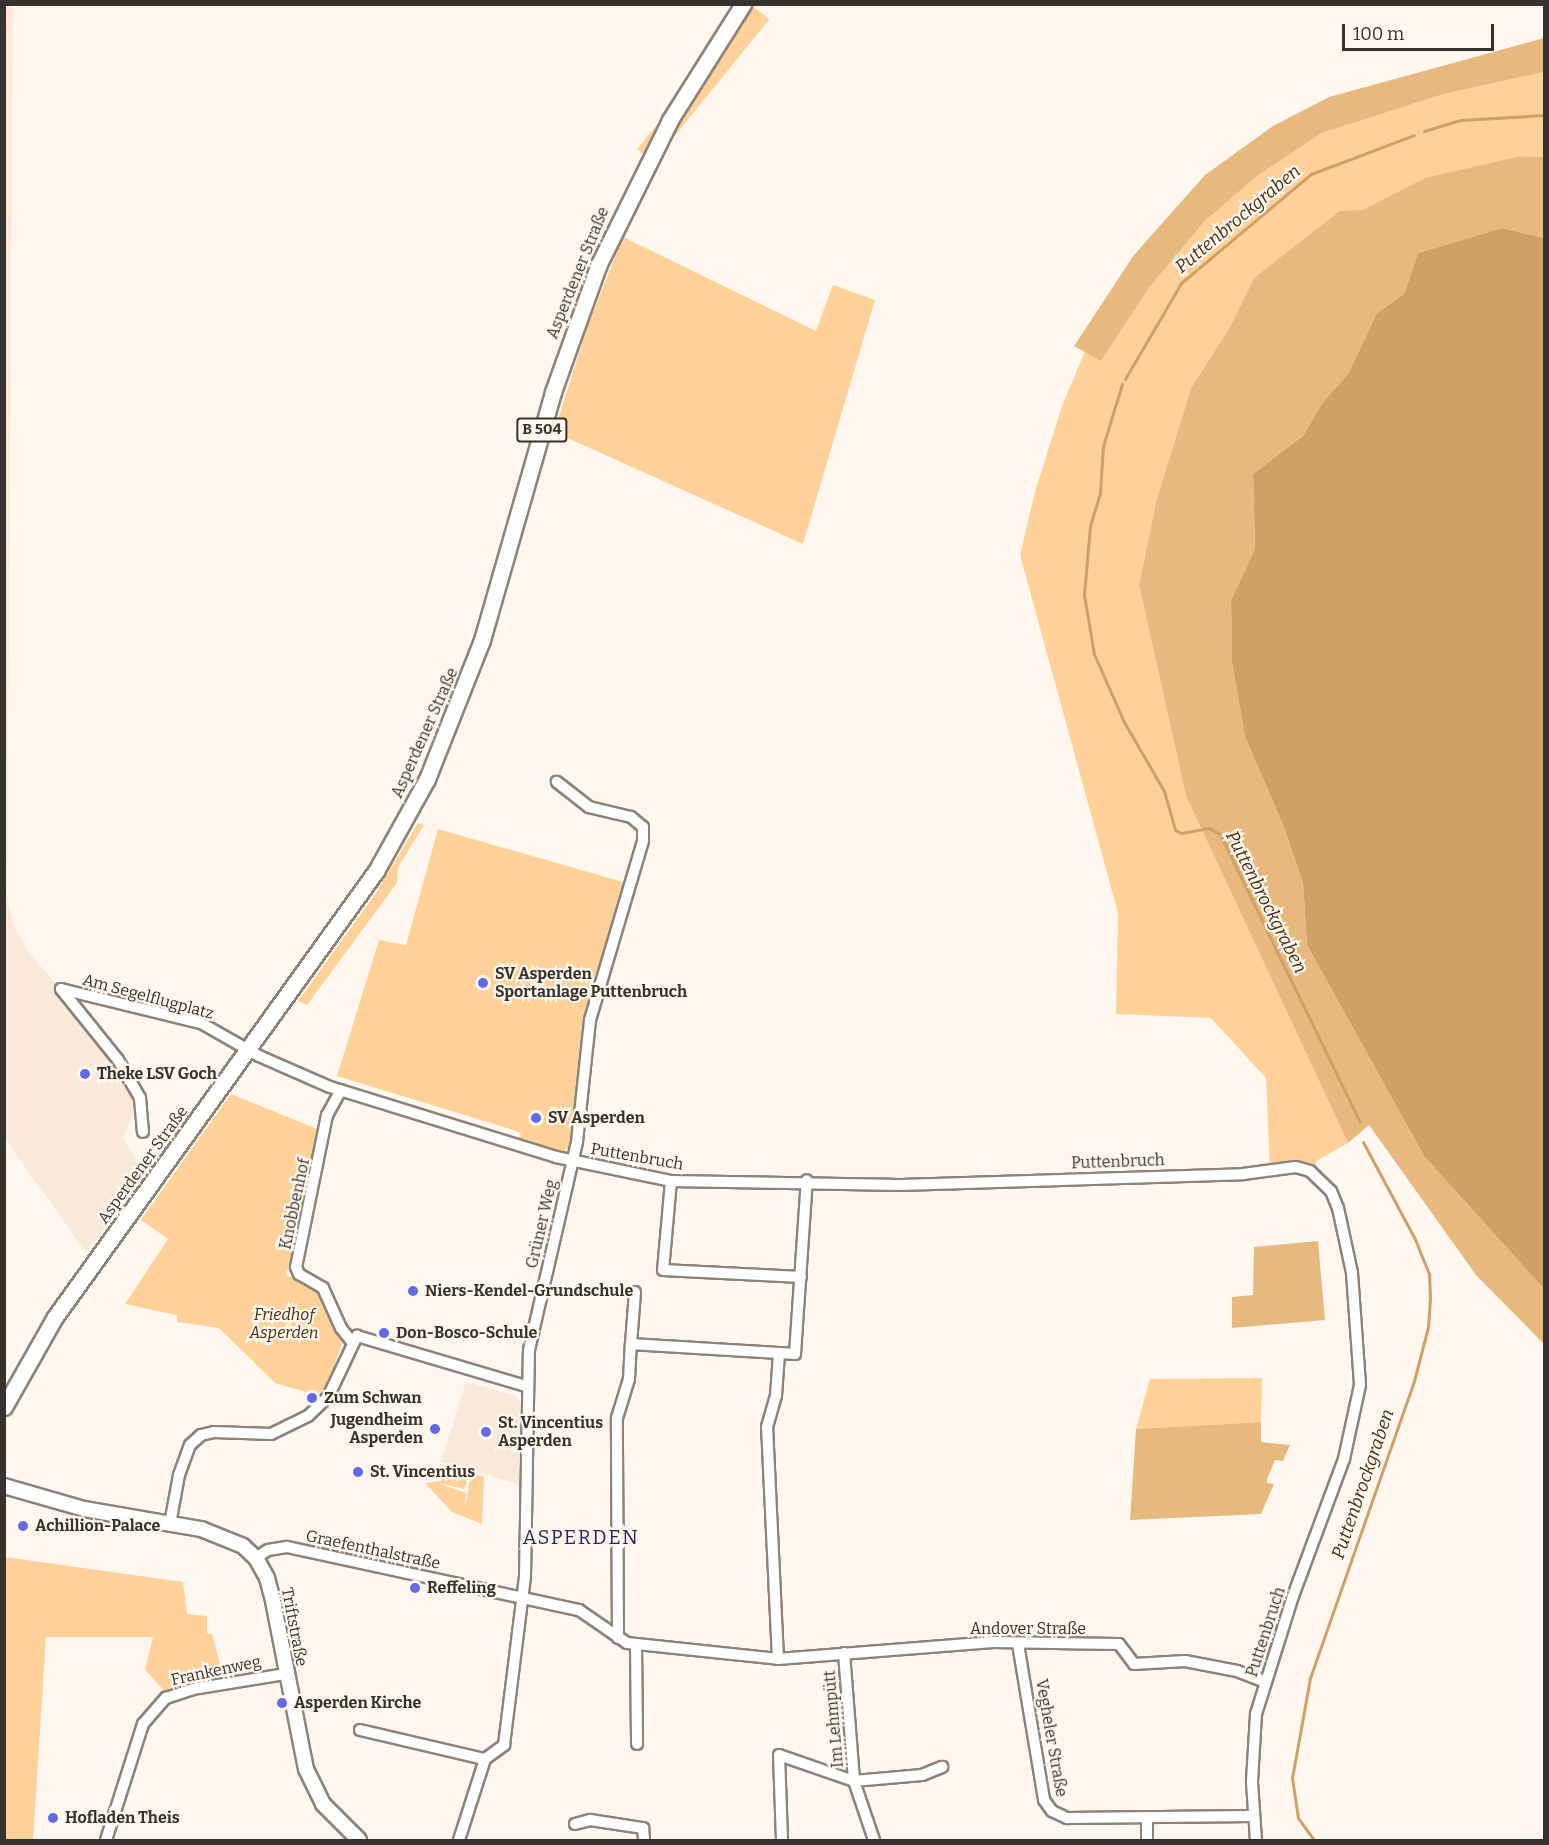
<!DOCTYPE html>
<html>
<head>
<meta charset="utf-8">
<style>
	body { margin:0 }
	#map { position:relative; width:1549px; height:1845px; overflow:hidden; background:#fff7ee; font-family:Bitter,serif }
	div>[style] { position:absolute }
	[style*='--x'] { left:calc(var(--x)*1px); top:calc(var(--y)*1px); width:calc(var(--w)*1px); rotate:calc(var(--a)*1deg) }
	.built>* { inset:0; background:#f8e9d8 }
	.green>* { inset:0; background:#ffd198; transform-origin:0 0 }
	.forest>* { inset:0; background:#e8b97e }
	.water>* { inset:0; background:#cfa167 }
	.stream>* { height:3px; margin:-1.5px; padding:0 1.5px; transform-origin:1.5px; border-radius:1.5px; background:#cfa167 }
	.roads { filter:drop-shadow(2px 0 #8c8379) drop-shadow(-2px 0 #8c8379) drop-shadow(0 2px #8c8379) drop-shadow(0 -2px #8c8379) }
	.street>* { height:10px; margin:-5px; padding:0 5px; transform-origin:5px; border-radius:5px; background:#fff }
	.secondary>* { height:14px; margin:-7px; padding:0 7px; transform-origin:7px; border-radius:7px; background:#fff }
	.primary>* { height:15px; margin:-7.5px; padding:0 7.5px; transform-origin:7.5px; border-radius:7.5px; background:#fff }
	.dots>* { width:16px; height:16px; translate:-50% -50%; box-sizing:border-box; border:3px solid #fff7ee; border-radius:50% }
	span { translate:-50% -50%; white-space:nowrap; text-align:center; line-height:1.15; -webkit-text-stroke:4.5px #fff7ee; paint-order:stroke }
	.shield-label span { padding:2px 4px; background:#fff7ee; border:2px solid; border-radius:4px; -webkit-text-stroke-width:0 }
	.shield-label { font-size:15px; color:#36332e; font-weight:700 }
	.street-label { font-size:16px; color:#36332e }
	.poi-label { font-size:16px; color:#36332e; font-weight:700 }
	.left { translate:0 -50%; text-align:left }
	.right { translate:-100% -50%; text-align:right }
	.park-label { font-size:16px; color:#402c12; font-style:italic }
	.water-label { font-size:18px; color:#433015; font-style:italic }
	.quarter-label { font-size:20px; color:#252861; letter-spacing:1.5px }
	.frame { position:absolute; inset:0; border:6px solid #36332e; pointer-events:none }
	.scale { position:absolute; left:1342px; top:24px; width:152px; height:27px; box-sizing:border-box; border:3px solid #36332e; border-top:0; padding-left:8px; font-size:18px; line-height:21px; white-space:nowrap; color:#36332e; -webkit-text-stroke:4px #fff7ee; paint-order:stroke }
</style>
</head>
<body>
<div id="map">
	<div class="built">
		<i style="clip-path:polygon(4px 5px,13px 5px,7px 899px,14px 926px,28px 952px,61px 989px,140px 1098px,123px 1137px,144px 1175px,86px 1252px,5px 1139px)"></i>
		<i style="clip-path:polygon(466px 1382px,516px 1396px,520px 1402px,521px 1485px,441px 1462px)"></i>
	</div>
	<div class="green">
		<i style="left:753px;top:6px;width:21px;height:184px;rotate:39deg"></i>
		<i style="clip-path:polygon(1544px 72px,1544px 157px,1521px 156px,1254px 278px,1230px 327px,1191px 388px,1156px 502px,1139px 585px,1186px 796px,1348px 1143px,1318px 1160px,1310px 1171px,1270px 1171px,1266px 1078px,1211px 1018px,1116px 1014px,1118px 913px,1020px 555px,1035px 492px,1062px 406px,1085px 351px,1101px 361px,1149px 288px,1205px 221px,1257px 176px,1322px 133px,1444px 94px)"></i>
		<i style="clip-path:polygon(623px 237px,816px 331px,833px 285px,875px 300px,803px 544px,554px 432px,588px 325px)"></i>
		<i style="clip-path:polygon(418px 823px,424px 825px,398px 867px,397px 883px,307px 1005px,298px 1001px,374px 896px)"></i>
		<i style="clip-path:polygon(438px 829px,630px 884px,590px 1020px,577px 1142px,556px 1157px,517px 1144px,521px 1133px,510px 1129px,337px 1076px,379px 940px,406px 945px)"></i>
		<i style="clip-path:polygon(231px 1094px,322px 1131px,292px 1267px,286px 1272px,288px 1277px,296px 1276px,320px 1290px,343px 1340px,327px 1387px,316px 1395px,275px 1383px,219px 1328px,177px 1322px,177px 1315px,125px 1304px,168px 1239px,141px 1220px)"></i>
		<i style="clip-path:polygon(1262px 1378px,1261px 1422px,1136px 1429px,1150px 1379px)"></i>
		<i style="clip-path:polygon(445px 1468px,469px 1475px,464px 1489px,438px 1483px,466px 1493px,465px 1509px,471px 1473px,484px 1477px,482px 1524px,452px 1512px,425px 1483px,440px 1481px)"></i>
		<i style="clip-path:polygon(5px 1557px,183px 1582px,187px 1614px,207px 1616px,207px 1633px,212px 1634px,225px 1683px,170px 1697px,145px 1670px,153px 1637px,46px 1637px,33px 1840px,5px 1840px)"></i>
	</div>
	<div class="forest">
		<i style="clip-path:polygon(1544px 38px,1544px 72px,1444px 94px,1322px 133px,1257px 176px,1205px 221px,1149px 288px,1101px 361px,1074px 346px,1134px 255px,1205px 175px,1273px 126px,1329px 97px)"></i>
		<i style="clip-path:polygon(1521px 156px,1544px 157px,1544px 238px,1502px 228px,1418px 253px,1404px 294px,1377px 313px,1348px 374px,1323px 402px,1303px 436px,1253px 474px,1255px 550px,1231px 601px,1232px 662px,1245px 737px,1284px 827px,1303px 883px,1307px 945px,1424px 1156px,1544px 1289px,1544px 1344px,1476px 1275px,1369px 1125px,1348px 1143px,1186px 796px,1139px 585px,1156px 502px,1191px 388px,1230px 327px,1254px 278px,1340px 211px,1363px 210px,1425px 178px)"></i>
		<i style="clip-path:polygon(1318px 1241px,1325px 1320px,1232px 1328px,1232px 1297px,1253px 1295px,1254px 1247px)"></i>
		<i style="clip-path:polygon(1261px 1422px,1261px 1442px,1290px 1445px,1283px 1461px,1275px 1460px,1267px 1479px,1267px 1483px,1274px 1484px,1261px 1514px,1130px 1520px,1136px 1429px)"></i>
	</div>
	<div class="water">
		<i style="clip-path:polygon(1502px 228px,1544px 238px,1544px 1289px,1424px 1156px,1307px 945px,1303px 883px,1284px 827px,1245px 737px,1232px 662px,1231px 601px,1255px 549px,1253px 474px,1303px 436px,1323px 402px,1348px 374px,1377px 313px,1404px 294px,1418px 253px)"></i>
	</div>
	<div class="stream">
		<i style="--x:1424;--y:131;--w:39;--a:-17"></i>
		<i style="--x:1461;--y:120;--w:83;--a:-3.4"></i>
		<i style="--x:1125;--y:379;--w:111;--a:-59.7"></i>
		<i style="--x:1181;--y:283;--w:170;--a:-40"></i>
		<i style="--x:1311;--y:174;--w:110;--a:-20.7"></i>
		<i style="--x:1122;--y:384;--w:65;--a:107"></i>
		<i style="--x:1103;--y:446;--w:47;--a:93.7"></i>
		<i style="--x:1100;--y:493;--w:34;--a:107"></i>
		<i style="--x:1090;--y:526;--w:69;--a:95"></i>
		<i style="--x:1084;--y:595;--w:60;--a:80.4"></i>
		<i style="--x:1094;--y:654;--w:74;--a:66.2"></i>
		<i style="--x:1124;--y:722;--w:80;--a:59.9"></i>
		<i style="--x:1164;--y:791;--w:41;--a:74.2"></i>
		<i style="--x:1175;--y:830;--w:7;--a:27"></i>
		<i style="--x:1181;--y:833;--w:28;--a:-10"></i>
		<i style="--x:1209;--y:828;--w:13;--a:29"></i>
		<i style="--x:1220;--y:834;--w:320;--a:64.1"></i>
		<i style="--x:1314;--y:1840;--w:27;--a:-126"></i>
		<i style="--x:1298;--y:1818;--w:40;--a:-98.5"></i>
		<i style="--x:1292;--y:1778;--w:102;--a:-79.8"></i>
		<i style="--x:1310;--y:1678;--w:315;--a:-70.7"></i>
		<i style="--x:1414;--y:1381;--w:56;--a:-75.5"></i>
		<i style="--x:1428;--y:1327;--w:28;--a:-86"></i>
		<i style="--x:1430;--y:1299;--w:25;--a:-92"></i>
		<i style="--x:1429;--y:1274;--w:38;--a:-112"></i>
		<i style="--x:1415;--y:1239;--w:110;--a:-118.2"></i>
	</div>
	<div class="roads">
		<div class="street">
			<i style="--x:61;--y:989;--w:144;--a:13.7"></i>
			<i style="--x:201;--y:1023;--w:67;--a:29.6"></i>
			<i style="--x:259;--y:1056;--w:77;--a:23.6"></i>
			<i style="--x:330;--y:1087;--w:237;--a:17.2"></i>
			<i style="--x:556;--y:1157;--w:117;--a:11.8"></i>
			<i style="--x:671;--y:1181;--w:230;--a:1"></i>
			<i style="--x:901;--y:1185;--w:342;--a:-1.8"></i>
			<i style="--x:1243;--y:1174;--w:53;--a:-7.5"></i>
			<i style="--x:1296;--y:1167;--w:15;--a:16"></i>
			<i style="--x:1310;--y:1171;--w:29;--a:44"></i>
			<i style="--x:1331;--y:1191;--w:18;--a:68"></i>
			<i style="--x:1338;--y:1208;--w:66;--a:77.8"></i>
			<i style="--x:1352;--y:1273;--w:112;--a:85.9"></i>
			<i style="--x:1360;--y:1385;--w:76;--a:102.2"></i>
			<i style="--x:1344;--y:1459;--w:146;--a:110.4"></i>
			<i style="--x:1293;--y:1596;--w:124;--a:107.4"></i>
			<i style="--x:1256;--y:1714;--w:68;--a:93.4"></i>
			<i style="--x:1252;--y:1782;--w:58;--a:86.1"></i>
			<i style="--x:61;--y:989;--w:91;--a:51.2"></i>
			<i style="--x:118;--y:1060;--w:44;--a:59.9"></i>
			<i style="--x:140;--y:1098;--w:34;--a:85"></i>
			<i style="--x:341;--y:1090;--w:29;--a:119"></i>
			<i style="--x:327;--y:1115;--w:155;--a:101.5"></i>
			<i style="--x:296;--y:1267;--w:8;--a:67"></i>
			<i style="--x:299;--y:1274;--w:28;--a:30"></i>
			<i style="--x:323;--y:1288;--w:44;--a:65.8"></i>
			<i style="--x:341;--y:1328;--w:18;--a:52"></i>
			<i style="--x:671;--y:1181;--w:89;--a:95.1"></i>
			<i style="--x:663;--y:1270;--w:138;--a:2.9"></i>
			<i style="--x:635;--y:1292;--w:52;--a:94.4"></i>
			<i style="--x:631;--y:1344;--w:164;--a:3.5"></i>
			<i style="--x:795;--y:1354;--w:174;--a:-86.1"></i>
			<i style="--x:170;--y:1524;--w:50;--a:-79.6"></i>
			<i style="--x:179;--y:1475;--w:32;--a:-70"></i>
			<i style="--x:190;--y:1445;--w:15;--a:-42"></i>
			<i style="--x:201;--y:1435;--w:13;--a:-13"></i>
			<i style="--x:214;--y:1432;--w:57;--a:2"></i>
			<i style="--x:271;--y:1434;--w:41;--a:-25.9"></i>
			<i style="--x:308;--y:1416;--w:28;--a:-44"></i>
			<i style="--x:328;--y:1397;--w:68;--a:-64.6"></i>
			<i style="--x:357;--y:1336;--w:176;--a:16.5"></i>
			<i style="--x:256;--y:1558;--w:14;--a:-34"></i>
			<i style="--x:268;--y:1550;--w:19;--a:-9"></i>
			<i style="--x:287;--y:1547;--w:299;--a:12.2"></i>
			<i style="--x:579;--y:1610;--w:58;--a:34.5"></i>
			<i style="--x:627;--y:1643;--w:152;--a:6"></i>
			<i style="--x:778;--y:1659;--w:216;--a:-4.5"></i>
			<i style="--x:993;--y:1642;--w:126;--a:0.9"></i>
			<i style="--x:1119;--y:1644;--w:25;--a:53"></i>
			<i style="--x:1134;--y:1664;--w:51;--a:-3.4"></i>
			<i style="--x:1185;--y:1661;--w:53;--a:10.9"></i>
			<i style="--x:1237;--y:1671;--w:30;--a:21"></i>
			<i style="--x:618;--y:1638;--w:220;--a:-90.3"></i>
			<i style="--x:617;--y:1418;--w:41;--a:-72.9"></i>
			<i style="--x:629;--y:1379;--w:35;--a:-87"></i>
			<i style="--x:636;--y:1644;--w:100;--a:89.4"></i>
			<i style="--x:1018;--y:1644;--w:158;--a:80.5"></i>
			<i style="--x:1044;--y:1800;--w:14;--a:54"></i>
			<i style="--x:1052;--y:1811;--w:17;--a:25"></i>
			<i style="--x:1067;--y:1818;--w:185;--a:-0.6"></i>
			<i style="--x:844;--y:1653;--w:128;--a:85.5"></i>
			<i style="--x:854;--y:1781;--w:62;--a:71.3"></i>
			<i style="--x:778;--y:1659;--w:232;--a:-92.7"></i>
			<i style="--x:767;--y:1427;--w:32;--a:-74"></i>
			<i style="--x:776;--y:1396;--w:43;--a:-86"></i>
			<i style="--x:360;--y:1730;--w:128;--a:13.1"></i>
			<i style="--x:575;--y:1824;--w:16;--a:-15"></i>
			<i style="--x:590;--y:1820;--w:54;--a:8.6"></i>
			<i style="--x:643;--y:1828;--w:12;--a:85"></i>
			<i style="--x:106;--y:1840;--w:122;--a:-72.3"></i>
			<i style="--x:143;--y:1724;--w:35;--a:-49"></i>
			<i style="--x:166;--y:1698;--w:28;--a:-18"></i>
			<i style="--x:193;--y:1689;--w:94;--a:-9.2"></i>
			<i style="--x:459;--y:1840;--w:85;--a:-72.2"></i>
			<i style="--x:485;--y:1759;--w:24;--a:-36"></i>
			<i style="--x:504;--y:1745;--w:170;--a:-82.9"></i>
			<i style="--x:525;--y:1576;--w:226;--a:-89"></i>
			<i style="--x:529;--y:1350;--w:213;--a:-77"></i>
			<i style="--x:577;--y:1142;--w:123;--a:-83.9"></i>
			<i style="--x:590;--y:1020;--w:187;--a:-73.5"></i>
			<i style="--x:643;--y:841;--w:14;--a:-90"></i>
			<i style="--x:643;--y:827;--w:16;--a:-140"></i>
			<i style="--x:631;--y:817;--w:43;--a:-166.6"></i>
			<i style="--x:589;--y:807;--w:41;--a:-142"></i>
			<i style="--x:782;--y:1840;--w:85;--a:-92"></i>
			<i style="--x:779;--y:1755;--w:79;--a:19.1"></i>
			<i style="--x:854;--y:1781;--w:68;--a:-5"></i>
			<i style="--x:922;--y:1775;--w:22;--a:-22"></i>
			<i style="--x:1147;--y:1840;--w:23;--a:-90"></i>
		</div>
		<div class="secondary">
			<i style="--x:4;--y:1486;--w:83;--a:16"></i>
			<i style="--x:84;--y:1509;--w:119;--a:9.7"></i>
			<i style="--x:201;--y:1529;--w:45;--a:22"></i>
			<i style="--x:243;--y:1546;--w:18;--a:43"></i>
			<i style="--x:256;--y:1558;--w:23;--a:61"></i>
			<i style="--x:267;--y:1578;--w:24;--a:75"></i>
			<i style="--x:273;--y:1601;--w:171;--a:78.9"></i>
			<i style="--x:306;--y:1769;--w:39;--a:64"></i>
			<i style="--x:323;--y:1804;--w:51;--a:45"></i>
		</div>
		<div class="primary">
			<i style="--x:4;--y:1407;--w:103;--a:-60.5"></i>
			<i style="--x:55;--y:1317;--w:550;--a:-54.26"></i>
			<i style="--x:376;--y:871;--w:105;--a:-61"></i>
			<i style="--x:427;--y:779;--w:149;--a:-68.4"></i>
			<i style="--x:482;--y:640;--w:258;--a:-74"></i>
			<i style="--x:553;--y:392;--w:134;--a:-70.3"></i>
			<i style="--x:598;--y:266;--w:163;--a:-63.7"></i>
			<i style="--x:670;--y:120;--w:137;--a:-57.8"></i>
		</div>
	</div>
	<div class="dots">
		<i style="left:483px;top:983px;background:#636be4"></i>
		<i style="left:85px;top:1074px;background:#636be4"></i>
		<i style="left:536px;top:1118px;background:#636be4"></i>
		<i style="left:413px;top:1291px;background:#636be4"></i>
		<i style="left:384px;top:1333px;background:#636be4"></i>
		<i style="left:312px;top:1398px;background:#636be4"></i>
		<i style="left:435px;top:1429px;background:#636be4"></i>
		<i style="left:486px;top:1432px;background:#636be4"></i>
		<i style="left:358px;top:1472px;background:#636be4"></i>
		<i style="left:23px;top:1526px;background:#636be4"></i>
		<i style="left:415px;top:1588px;background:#636be4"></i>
		<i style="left:282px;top:1703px;background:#636be4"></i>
		<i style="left:53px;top:1818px;background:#636be4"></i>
	</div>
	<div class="shield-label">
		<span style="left:542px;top:430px">B 504</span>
	</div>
	<div class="street-label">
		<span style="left:578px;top:273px;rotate:-68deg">Asperdener Straße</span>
		<span style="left:425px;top:733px;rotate:-66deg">Asperdener Straße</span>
		<span style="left:148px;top:997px;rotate:15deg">Am Segelflugplatz</span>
		<span style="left:637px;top:1157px;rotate:10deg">Puttenbruch</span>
		<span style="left:1118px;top:1162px;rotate:-2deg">Puttenbruch</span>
		<span style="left:143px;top:1165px;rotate:-54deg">Asperdener Straße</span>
		<span style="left:295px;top:1204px;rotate:-78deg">Knobbenhof</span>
		<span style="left:542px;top:1224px;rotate:-77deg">Grüner Weg</span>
		<span style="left:373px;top:1550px;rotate:12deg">Graefenthalstraße</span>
		<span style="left:294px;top:1627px;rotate:79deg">Triftstraße</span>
		<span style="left:1028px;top:1629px">Andover Straße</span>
		<span style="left:1266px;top:1632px;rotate:-72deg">Puttenbruch</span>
		<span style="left:216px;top:1671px;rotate:-12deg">Frankenweg</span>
		<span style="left:834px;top:1719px;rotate:-95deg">Im Lehmpütt</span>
		<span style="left:1051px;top:1738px;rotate:80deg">Vegheler Straße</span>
	</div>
	<div class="poi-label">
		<span class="left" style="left:495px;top:983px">SV Asperden<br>Sportanlage Puttenbruch</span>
		<span class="left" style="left:97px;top:1074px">Theke LSV Goch</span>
		<span class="left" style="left:548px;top:1118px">SV Asperden</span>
		<span class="left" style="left:425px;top:1291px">Niers-Kendel-Grundschule</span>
		<span class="left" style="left:396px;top:1333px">Don-Bosco-Schule</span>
		<span class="left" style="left:324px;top:1398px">Zum Schwan</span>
		<span class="right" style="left:423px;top:1429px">Jugendheim<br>Asperden</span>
		<span class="left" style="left:498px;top:1432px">St. Vincentius<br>Asperden</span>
		<span class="left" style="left:370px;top:1472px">St. Vincentius</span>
		<span class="left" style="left:35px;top:1526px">Achillion-Palace</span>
		<span class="left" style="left:427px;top:1588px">Reffeling</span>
		<span class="left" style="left:294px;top:1703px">Asperden Kirche</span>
		<span class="left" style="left:65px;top:1818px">Hofladen Theis</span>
	</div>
	<div class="park-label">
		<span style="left:284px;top:1324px">Friedhof<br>Asperden</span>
	</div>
	<div class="water-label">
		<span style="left:1238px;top:219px;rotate:-40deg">Puttenbrockgraben</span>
		<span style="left:1266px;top:902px;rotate:63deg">Puttenbrockgraben</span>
		<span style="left:1363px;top:1484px;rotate:-71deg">Puttenbrockgraben</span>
	</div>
	<div class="quarter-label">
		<span style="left:581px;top:1537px">ASPERDEN</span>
	</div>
	<div class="frame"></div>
	<div class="scale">100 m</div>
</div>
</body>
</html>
